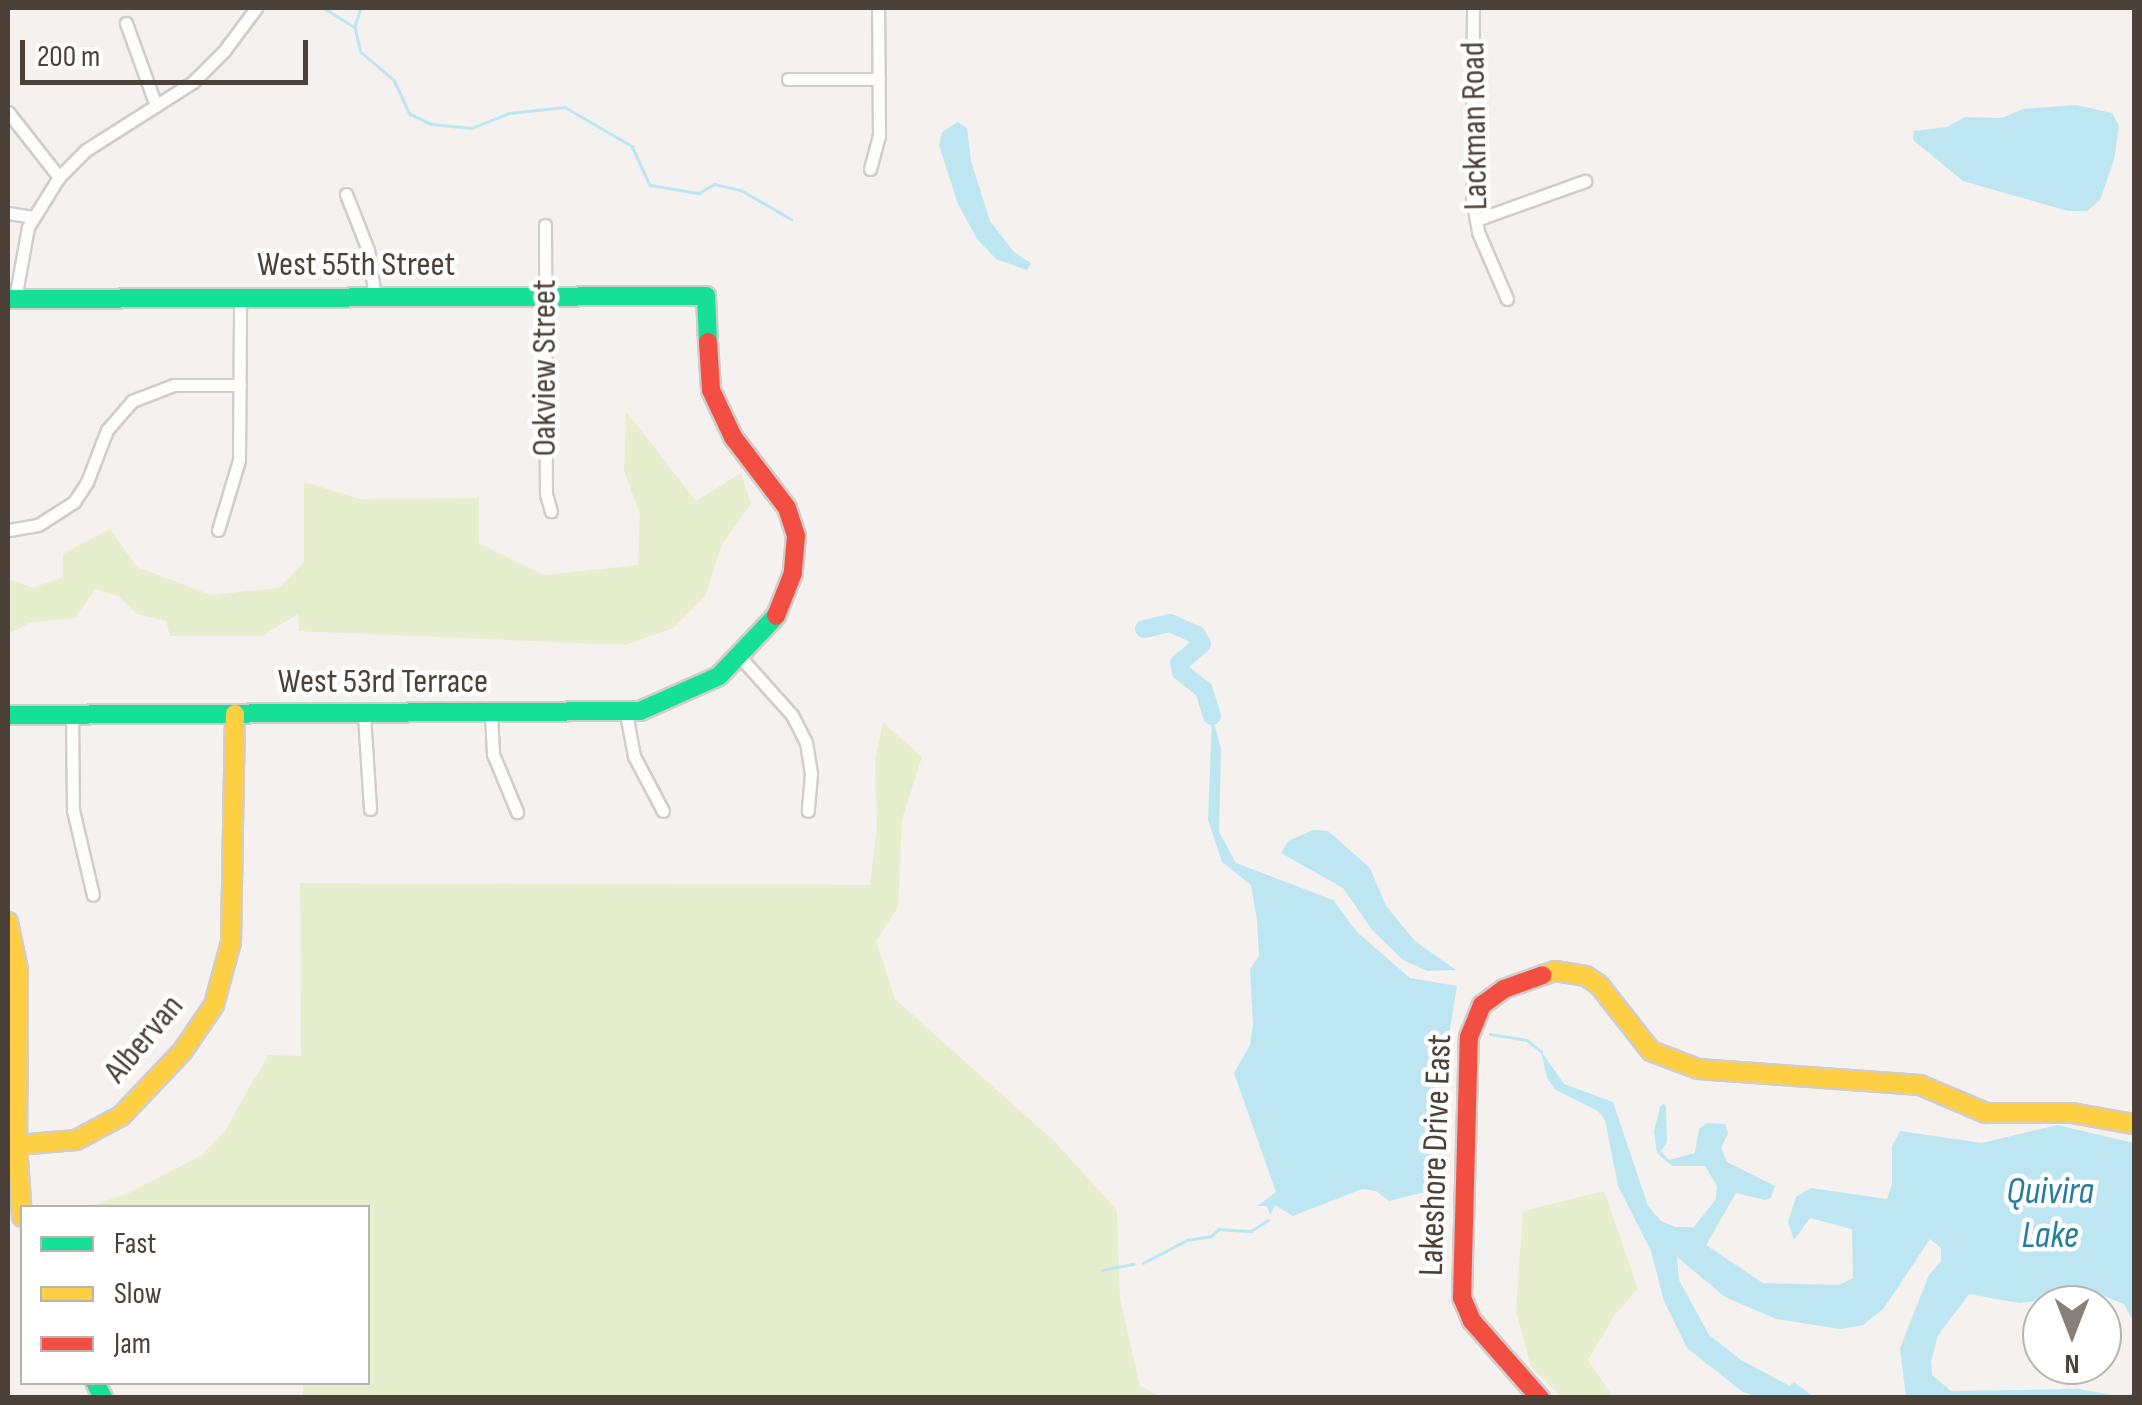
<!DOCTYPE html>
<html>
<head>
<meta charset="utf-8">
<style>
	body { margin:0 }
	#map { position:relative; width:2142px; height:1405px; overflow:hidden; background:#f4f1ee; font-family:"Sofia Sans Condensed",sans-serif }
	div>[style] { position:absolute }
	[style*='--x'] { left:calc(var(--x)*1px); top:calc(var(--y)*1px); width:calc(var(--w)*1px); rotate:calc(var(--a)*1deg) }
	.green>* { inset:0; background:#e7eece }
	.water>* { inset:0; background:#bde6f2 }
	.stream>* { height:2.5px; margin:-1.25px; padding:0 1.25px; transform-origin:1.25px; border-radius:1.25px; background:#bde6f2 }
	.river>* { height:18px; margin:-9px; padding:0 9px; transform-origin:9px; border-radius:9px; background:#bde6f2 }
	.roads { filter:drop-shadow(2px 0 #d1cdca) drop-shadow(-2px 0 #d1cdca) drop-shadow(0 2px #d1cdca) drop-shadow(0 -2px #d1cdca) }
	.street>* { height:11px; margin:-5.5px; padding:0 5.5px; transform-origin:5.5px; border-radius:5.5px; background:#fdfdfc }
	.fast>* { height:18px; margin:-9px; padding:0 9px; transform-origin:9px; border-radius:9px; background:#16e098 }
	.slow>* { height:18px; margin:-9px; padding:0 9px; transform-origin:9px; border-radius:9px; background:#ffcf43 }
	.jam>* { height:18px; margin:-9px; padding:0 9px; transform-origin:9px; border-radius:9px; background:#f24e42 }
	span { translate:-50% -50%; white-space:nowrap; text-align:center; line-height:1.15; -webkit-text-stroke:9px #fff; paint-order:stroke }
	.street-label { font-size:35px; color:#4c4138 }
	.water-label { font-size:38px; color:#257d9c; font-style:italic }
	.frame { position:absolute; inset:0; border:10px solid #4c4138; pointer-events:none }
	.legend { position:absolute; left:20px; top:1205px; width:350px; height:180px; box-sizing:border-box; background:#fff; border:2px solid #b7b3af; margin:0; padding:12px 18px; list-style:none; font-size:30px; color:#4c4138 }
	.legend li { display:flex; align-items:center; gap:20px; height:50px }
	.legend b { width:50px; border:2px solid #b7b3af }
	.north { position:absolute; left:2022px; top:1285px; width:100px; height:100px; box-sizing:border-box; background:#fff; border:2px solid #b7b3af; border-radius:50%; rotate:180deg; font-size:28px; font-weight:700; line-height:40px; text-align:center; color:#4c4138 }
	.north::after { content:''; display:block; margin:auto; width:35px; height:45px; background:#877f78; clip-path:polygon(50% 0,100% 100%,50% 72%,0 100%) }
	.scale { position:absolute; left:20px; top:40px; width:288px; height:45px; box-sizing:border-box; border:5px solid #4c4138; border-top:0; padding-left:12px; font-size:30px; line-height:35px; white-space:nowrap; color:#4c4138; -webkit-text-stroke:8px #fff; paint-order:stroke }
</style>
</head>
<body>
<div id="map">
	<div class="green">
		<i style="clip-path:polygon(8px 312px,8px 579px,33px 588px,63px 577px,63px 554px,110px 529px,137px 567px,211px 595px,279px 588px,304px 562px,304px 482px,360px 499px,479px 498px,479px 543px,544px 575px,638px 565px,640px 514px,624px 471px,626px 411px,696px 501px,741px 473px,751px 504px,722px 544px,705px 596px,673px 628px,625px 645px,299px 631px,298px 614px,262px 636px,170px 636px,166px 621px,137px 614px,118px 596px,95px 589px,75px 618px,29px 623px,8px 634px)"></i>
		<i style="clip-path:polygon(883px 722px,922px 757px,902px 819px,898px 907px,876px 941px,895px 999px,1054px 1141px,1117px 1210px,1120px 1299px,1140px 1386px,1161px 1397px,303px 1397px,303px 1383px,368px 1382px,368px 1208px,87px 1207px,127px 1194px,202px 1155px,224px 1132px,268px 1055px,301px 1056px,300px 883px,870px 885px,877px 826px,875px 760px)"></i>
		<i style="clip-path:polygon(1604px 1191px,1638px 1289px,1616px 1313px,1588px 1360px,1613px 1397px,1562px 1397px,1531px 1367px,1516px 1311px,1523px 1211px)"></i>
	</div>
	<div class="water">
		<i style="clip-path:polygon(2076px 105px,2112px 113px,2119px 126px,2114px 160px,2100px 200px,2087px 211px,2068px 211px,1963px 181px,1913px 140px,1914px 131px,1947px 127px,1965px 117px,2002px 118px,2023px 109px)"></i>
		<i style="clip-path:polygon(958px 122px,967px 128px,971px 161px,990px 221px,1014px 252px,1031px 263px,1027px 270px,996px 259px,977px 239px,958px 204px,939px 145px,942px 132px)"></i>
		<i style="clip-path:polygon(1212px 716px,1221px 749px,1219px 832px,1236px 863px,1333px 900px,1357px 932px,1410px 978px,1457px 986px,1447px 1047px,1435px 1054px,1445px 1073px,1443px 1169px,1441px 1179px,1429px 1191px,1389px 1201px,1376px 1191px,1362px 1189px,1293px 1216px,1275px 1205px,1270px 1215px,1267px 1206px,1257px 1206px,1276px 1192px,1234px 1073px,1250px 1045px,1253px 1024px,1250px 969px,1259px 956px,1257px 920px,1251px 885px,1222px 862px,1208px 820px)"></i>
		<i style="clip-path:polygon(1313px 830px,1328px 831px,1370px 868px,1386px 906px,1415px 941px,1456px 970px,1427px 971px,1403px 960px,1373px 931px,1343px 888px,1281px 853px,1288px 841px)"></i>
		<i style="clip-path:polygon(1541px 1051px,1564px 1084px,1613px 1102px,1648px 1206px,1661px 1221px,1675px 1227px,1694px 1227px,1716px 1199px,1717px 1186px,1705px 1166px,1672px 1166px,1657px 1153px,1654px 1131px,1660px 1107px,1664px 1103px,1666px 1108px,1667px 1142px,1661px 1151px,1669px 1160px,1695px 1153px,1699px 1129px,1707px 1123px,1725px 1124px,1728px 1133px,1721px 1148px,1727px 1162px,1775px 1186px,1771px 1198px,1765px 1200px,1736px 1193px,1706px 1245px,1763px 1283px,1839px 1285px,1853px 1278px,1852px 1229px,1810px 1218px,1794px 1240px,1788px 1222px,1796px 1197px,1811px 1188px,1887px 1199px,1892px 1184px,1892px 1146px,1900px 1131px,1982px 1143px,2057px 1125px,2134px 1143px,2134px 1323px,2124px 1304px,2099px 1294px,2019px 1303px,1969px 1294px,1938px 1335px,1931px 1361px,1932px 1375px,1951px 1391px,2079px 1389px,2124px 1397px,2134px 1392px,2134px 1397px,1906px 1397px,1900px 1348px,1929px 1275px,1941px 1261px,1941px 1248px,1930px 1239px,1884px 1308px,1863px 1325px,1840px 1329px,1776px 1319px,1725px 1297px,1677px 1257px,1679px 1280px,1709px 1335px,1741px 1360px,1790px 1386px,1794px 1382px,1814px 1397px,1760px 1397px,1743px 1392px,1687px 1348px,1664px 1301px,1651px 1251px,1618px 1186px,1605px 1120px,1598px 1111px,1556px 1090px,1547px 1078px)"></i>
	</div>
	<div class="stream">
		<i style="--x:324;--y:8;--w:36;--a:32"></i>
		<i style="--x:361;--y:8;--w:20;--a:108"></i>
		<i style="--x:355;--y:27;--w:26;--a:77"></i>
		<i style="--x:361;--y:52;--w:43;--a:40.3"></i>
		<i style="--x:394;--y:80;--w:38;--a:65"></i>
		<i style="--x:410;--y:114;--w:23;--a:25"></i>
		<i style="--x:431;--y:124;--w:41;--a:5.6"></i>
		<i style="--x:472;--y:128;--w:40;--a:-22"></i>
		<i style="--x:509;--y:113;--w:56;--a:-6.1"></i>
		<i style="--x:565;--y:107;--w:78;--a:30.2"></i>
		<i style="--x:632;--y:146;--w:43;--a:65.2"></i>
		<i style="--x:650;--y:185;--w:50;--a:9.3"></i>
		<i style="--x:699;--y:193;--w:17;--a:-31"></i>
		<i style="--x:714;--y:184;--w:28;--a:13"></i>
		<i style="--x:741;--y:190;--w:58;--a:30.1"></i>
		<i style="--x:1490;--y:1034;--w:37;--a:9"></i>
		<i style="--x:1527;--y:1040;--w:18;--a:38"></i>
		<i style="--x:1143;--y:1263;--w:50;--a:-27.6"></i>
		<i style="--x:1187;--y:1240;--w:24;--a:-9"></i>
		<i style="--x:1211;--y:1236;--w:11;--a:-41"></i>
		<i style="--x:1219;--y:1229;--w:32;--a:4"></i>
		<i style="--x:1251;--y:1231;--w:20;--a:-33"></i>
		<i style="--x:1102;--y:1270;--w:32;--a:-11"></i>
	</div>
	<div class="river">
		<i style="--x:1144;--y:629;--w:27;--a:-13"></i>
		<i style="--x:1170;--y:623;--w:30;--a:24"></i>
		<i style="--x:1197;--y:635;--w:10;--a:61"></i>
		<i style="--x:1202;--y:644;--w:30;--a:140"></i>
		<i style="--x:1179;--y:663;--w:9;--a:77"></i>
		<i style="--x:1181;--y:672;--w:29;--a:38"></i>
		<i style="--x:1204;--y:690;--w:27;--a:73"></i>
	</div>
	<div class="roads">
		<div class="street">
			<i style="--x:1473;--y:8;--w:189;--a:90.3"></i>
			<i style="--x:1472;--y:197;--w:36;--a:80"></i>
			<i style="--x:1478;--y:232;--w:73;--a:66.6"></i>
			<i style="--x:126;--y:23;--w:88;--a:70.1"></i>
			<i style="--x:788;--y:79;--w:91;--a:0"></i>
			<i style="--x:8;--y:112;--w:83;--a:51.9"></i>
			<i style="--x:870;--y:169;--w:34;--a:-75"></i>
			<i style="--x:879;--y:136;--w:128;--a:-90.4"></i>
			<i style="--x:346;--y:194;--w:60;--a:68.6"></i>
			<i style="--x:368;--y:250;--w:48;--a:81.5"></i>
			<i style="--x:8;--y:213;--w:25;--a:9"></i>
			<i style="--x:1476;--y:220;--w:116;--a:-19.7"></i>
			<i style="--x:545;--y:225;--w:269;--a:89.8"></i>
			<i style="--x:546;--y:494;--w:18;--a:74"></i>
			<i style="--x:15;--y:299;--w:73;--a:-79.8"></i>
			<i style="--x:28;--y:227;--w:59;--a:-58.2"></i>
			<i style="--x:59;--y:177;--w:38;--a:-45"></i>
			<i style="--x:86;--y:150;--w:127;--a:-32.4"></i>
			<i style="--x:193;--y:82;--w:44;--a:-45"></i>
			<i style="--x:224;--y:51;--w:54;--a:-53.3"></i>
			<i style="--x:9;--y:530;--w:29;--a:-10"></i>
			<i style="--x:38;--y:525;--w:43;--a:-32.6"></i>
			<i style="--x:74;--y:502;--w:24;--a:-57"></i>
			<i style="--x:87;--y:482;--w:56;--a:-69"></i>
			<i style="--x:107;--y:430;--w:38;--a:-49"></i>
			<i style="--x:132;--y:401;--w:45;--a:-20.9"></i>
			<i style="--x:174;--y:385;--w:66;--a:0"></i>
			<i style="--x:218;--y:530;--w:73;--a:-73.3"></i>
			<i style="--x:239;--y:460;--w:162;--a:-89.6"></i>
			<i style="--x:741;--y:658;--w:76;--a:48.2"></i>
			<i style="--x:792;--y:715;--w:30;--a:63"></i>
			<i style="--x:806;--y:742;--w:32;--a:81"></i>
			<i style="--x:811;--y:774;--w:37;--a:95"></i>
			<i style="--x:626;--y:713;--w:44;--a:79.5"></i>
			<i style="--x:634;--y:756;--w:62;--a:62.2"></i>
			<i style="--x:72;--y:714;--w:96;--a:89.4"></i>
			<i style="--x:73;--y:810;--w:87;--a:76.8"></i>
			<i style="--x:364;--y:715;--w:94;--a:86.3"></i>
			<i style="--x:491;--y:715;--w:39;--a:87"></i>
			<i style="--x:493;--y:754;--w:63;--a:67.5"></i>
		</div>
		<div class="fast">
			<i style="--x:8;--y:299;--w:698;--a:-0.25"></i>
			<i style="--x:706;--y:296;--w:46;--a:87.5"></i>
			<i style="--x:11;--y:715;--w:629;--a:-0.36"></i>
			<i style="--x:640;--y:711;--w:86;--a:-23.9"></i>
			<i style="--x:719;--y:676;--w:83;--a:-46.5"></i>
			<i style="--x:95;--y:1382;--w:18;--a:63"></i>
		</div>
		<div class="slow">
			<i style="--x:8;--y:922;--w:49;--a:78.2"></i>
			<i style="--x:18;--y:970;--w:175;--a:90.3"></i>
			<i style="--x:17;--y:1145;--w:72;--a:86"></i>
			<i style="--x:1543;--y:975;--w:13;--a:-18"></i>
			<i style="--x:1555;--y:971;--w:31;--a:9"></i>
			<i style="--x:1586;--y:976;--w:16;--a:35"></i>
			<i style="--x:1599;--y:985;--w:84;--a:51.8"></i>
			<i style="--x:1651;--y:1051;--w:50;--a:21"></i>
			<i style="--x:1698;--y:1069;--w:223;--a:4.1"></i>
			<i style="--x:1920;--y:1085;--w:72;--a:23"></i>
			<i style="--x:1986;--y:1113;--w:86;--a:0"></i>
			<i style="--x:2072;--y:1113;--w:63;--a:10.1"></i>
			<i style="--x:17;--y:1145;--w:59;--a:-4.8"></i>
			<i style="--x:76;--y:1140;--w:51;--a:-28.1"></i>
			<i style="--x:121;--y:1116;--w:88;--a:-46.4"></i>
			<i style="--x:182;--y:1052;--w:57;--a:-55.8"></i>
			<i style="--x:214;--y:1005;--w:65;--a:-74.9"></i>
			<i style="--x:231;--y:942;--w:228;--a:-89"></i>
		</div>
		<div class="jam">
			<i style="--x:708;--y:342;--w:48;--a:86.4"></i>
			<i style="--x:711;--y:390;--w:52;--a:64.9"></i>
			<i style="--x:733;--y:437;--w:89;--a:52.7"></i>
			<i style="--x:787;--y:508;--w:29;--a:72"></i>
			<i style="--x:796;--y:536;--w:37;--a:95"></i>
			<i style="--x:793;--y:573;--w:46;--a:111.6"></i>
			<i style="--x:1540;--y:1398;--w:103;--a:-131.4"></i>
			<i style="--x:1472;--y:1321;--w:25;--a:-113"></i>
			<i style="--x:1462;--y:1298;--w:261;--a:-88.5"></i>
			<i style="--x:1469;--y:1037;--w:35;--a:-68"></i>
			<i style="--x:1482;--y:1005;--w:27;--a:-36"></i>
			<i style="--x:1504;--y:989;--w:41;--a:-19.7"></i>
		</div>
	</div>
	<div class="street-label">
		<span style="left:1475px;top:126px;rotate:-91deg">Lackman Road</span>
		<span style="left:356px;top:265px">West 55th Street</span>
		<span style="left:545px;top:368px;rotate:-90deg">Oakview Street</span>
		<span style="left:383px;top:682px">West 53rd Terrace</span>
		<span style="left:144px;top:1039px;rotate:-50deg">Albervan</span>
		<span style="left:1436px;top:1155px;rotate:-88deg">Lakeshore Drive East</span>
	</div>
	<div class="water-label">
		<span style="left:2050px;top:1214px">Quivira<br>Lake</span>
	</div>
	<div class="frame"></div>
	<ul class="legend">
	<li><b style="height:12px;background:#16e098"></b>Fast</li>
	<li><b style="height:12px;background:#ffcf43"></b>Slow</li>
	<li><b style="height:12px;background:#f24e42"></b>Jam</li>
	</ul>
	<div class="north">N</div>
	<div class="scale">200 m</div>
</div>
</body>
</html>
